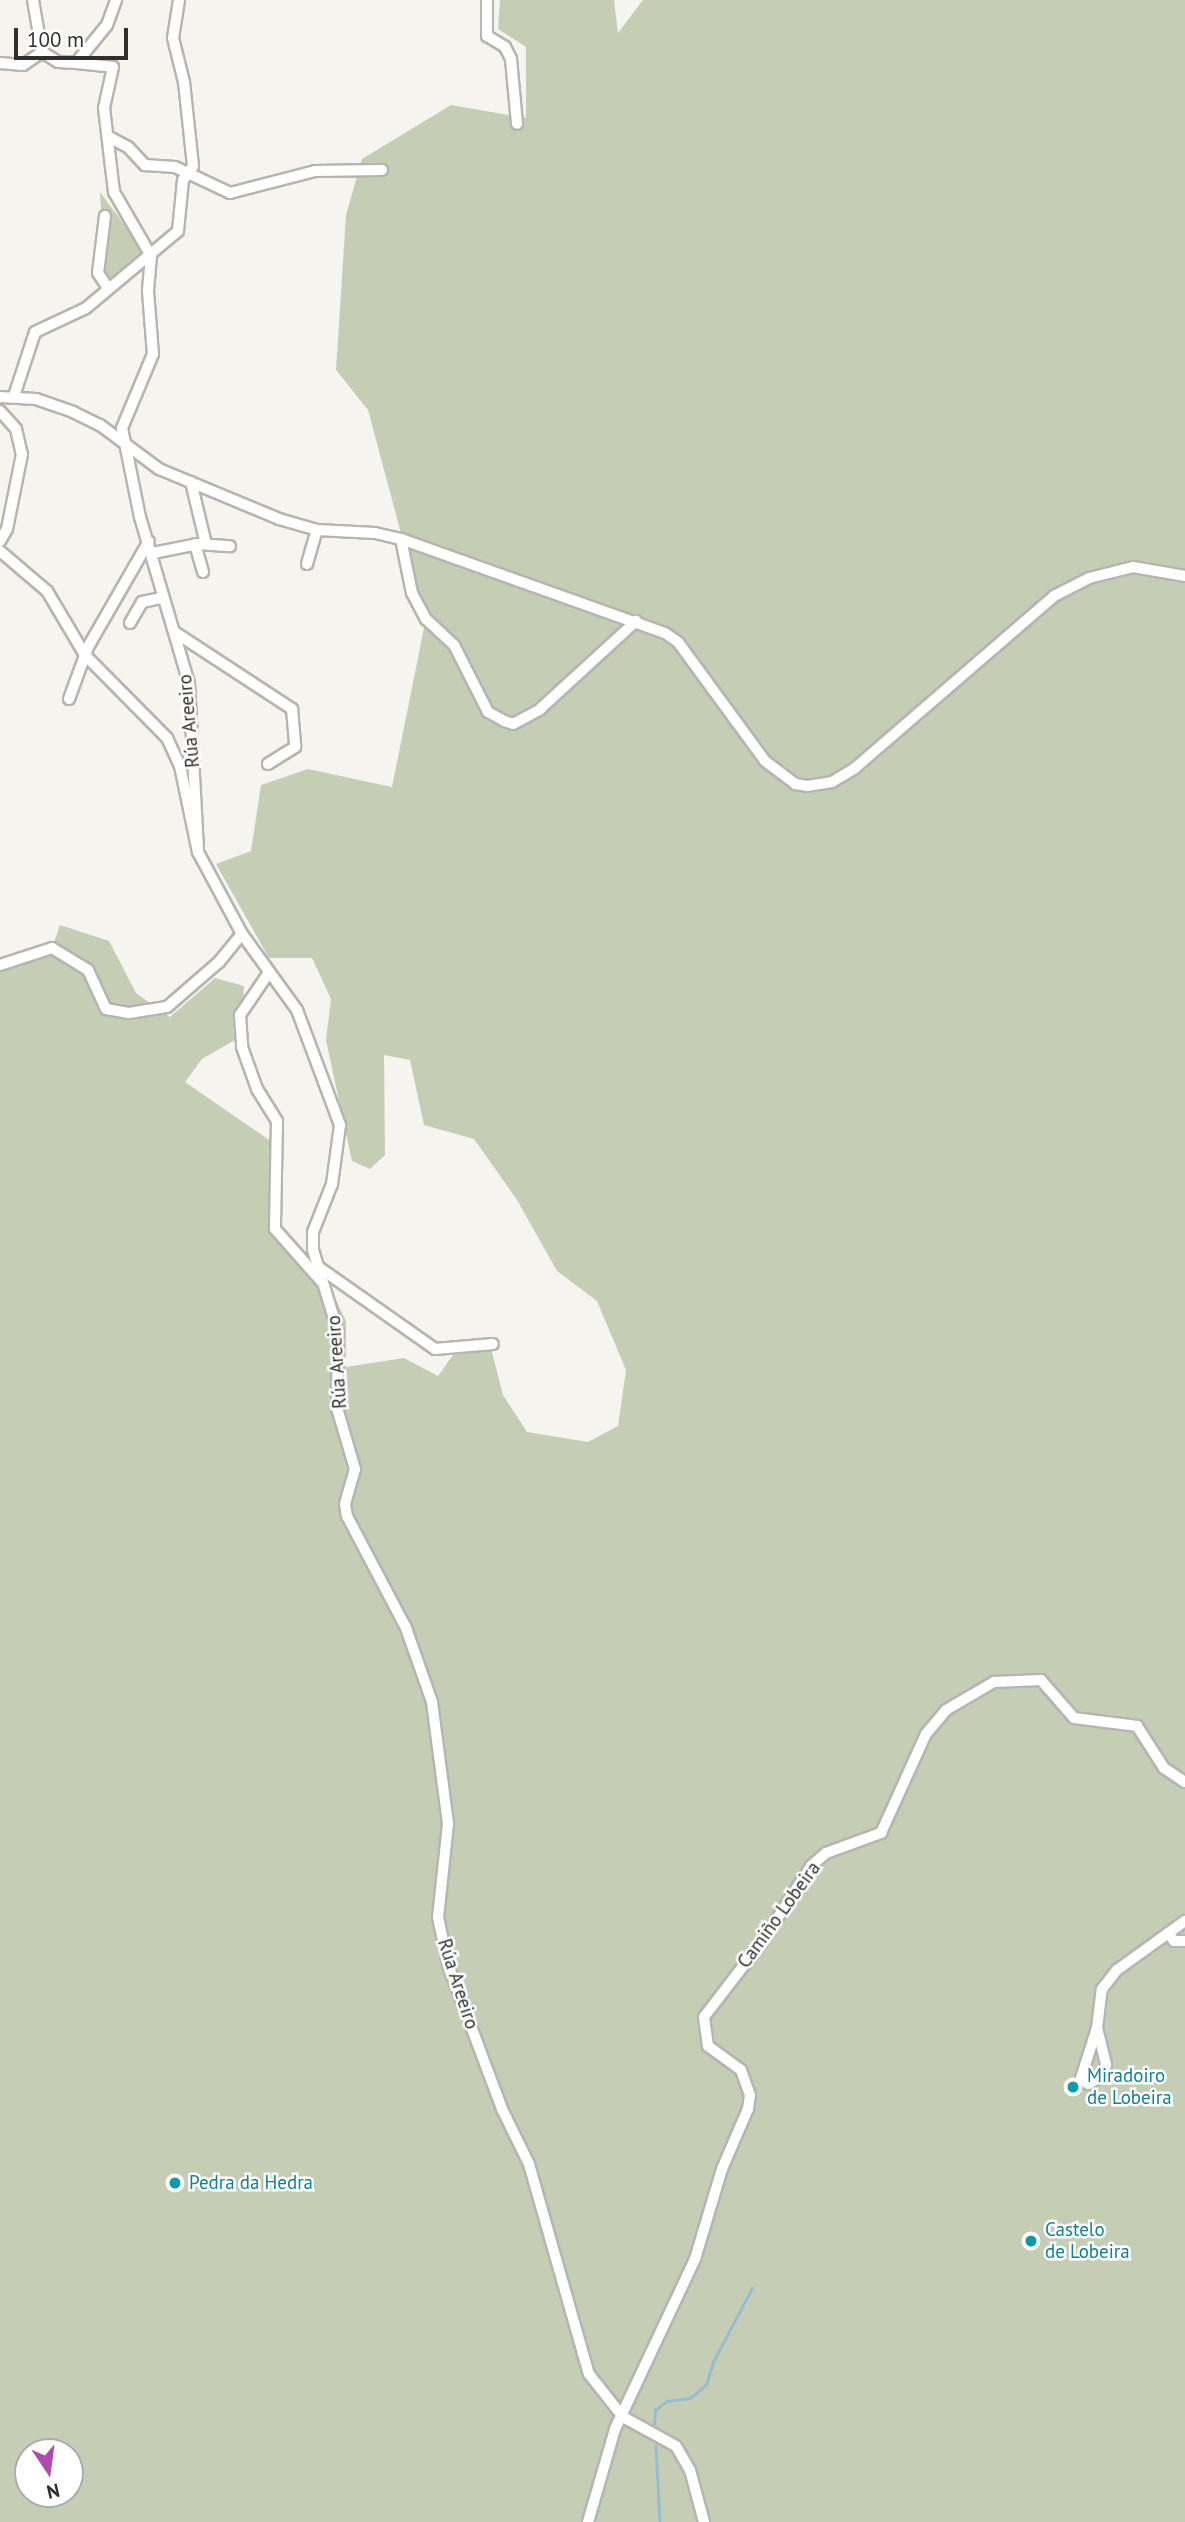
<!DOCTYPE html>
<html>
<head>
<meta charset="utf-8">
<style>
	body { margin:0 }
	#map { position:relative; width:1185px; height:2522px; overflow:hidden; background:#f5f4ee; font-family:"PT Sans",sans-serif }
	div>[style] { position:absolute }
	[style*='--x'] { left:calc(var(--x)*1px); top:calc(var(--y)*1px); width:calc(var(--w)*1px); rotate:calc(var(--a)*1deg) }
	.green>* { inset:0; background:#c5ceb5 }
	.stream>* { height:2.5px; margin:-1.25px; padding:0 1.25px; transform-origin:1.25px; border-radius:1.25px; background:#94bdd4 }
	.roads { filter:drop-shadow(2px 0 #b6b5b0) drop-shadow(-2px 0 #b6b5b0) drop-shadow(0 2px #b6b5b0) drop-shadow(0 -2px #b6b5b0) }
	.minor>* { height:10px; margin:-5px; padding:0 5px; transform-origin:5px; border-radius:5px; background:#fff }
	.dots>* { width:19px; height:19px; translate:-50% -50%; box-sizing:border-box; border:4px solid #fff; border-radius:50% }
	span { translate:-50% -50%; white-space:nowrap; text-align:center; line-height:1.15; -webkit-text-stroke:5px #fff; paint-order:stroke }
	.street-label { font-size:19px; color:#302f2d }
	.culture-label { font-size:19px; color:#0d838f }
	.left { translate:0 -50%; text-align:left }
	.north { position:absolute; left:14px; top:2438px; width:70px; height:70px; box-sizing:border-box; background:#fff; border:2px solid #acacab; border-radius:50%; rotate:167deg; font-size:19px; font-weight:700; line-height:28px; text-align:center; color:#302f2d }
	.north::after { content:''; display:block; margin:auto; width:24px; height:32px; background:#af4aae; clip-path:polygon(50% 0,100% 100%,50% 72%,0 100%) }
	.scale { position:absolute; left:14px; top:28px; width:114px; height:32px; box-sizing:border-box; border:4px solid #302f2d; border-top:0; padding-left:9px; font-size:21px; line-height:24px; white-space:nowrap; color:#302f2d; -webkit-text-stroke:5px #fff; paint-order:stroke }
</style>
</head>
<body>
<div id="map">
	<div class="green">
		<i style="clip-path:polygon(evenodd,500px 0,614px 0,618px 33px,643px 0,1185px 0,1185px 2522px,0 2522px,0 968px,52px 948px,60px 925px,109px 941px,136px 993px,170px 1017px,215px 978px,244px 986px,242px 1036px,202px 1059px,185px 1082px,275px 1144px,269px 1229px,334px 1296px,346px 1321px,346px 1367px,404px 1358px,438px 1376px,453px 1355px,491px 1348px,503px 1395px,527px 1432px,588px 1442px,618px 1426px,626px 1370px,597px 1301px,557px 1271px,517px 1200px,474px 1139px,424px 1125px,410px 1060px,384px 1055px,385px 1155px,370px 1169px,352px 1161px,326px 1040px,331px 999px,312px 958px,269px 958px,216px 864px,251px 851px,261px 785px,308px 769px,392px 787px,425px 623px,368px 410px,336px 370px,346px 215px,362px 159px,451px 105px,526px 118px,526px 47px,498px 29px,500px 0,28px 2452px,70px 2452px,70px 2494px,28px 2494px,28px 2452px)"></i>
		<i style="clip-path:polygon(100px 192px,146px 254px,109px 283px,101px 271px,108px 215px,101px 210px)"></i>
	</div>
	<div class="stream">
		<i style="--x:654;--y:2424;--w:14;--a:-86"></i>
		<i style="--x:655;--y:2410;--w:15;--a:-37"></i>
		<i style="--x:667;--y:2401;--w:23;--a:-7"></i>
		<i style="--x:690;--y:2398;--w:21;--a:-39"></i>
		<i style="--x:706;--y:2385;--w:24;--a:-73"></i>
		<i style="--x:713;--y:2362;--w:84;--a:-62.2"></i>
		<i style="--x:656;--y:2446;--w:76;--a:87"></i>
	</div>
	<div class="roads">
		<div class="minor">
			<i style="--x:33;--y:0;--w:53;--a:80.2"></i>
			<i style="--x:42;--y:52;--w:19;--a:32"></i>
			<i style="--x:58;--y:62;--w:18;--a:3"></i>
			<i style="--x:76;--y:63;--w:49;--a:-50.8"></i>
			<i style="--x:107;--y:25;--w:27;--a:-70"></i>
			<i style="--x:487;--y:0;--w:36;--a:90"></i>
			<i style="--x:487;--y:36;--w:21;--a:31"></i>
			<i style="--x:505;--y:47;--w:13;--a:63"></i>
			<i style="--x:511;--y:59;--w:65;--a:84.7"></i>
			<i style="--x:0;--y:63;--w:23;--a:5"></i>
			<i style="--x:23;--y:65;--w:23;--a:-34"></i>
			<i style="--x:76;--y:63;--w:37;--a:6"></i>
			<i style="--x:113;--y:67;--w:42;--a:102.4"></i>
			<i style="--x:104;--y:108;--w:85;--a:83.2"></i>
			<i style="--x:114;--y:192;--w:74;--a:60"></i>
			<i style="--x:151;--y:256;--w:35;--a:95"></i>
			<i style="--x:148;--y:291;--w:63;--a:85.5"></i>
			<i style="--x:153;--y:354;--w:80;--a:112.7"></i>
			<i style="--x:122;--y:428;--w:91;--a:78.6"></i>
			<i style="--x:140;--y:517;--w:173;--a:73.6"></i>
			<i style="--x:189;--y:683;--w:166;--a:86.9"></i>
			<i style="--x:109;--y:137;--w:21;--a:28"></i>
			<i style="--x:128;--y:147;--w:25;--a:47"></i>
			<i style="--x:145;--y:165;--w:30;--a:4"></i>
			<i style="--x:175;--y:167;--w:61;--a:25.3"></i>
			<i style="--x:230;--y:193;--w:88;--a:-14.5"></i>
			<i style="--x:315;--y:171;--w:67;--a:-0.9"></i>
			<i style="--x:105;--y:216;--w:57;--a:97"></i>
			<i style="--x:98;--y:273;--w:18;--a:56"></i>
			<i style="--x:14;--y:396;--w:67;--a:-71.8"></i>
			<i style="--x:35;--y:332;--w:56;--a:-25.2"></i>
			<i style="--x:86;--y:308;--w:120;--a:-39.9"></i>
			<i style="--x:178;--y:231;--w:51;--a:-84.4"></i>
			<i style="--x:183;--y:180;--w:17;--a:-54"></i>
			<i style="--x:193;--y:166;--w:84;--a:-96.1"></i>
			<i style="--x:184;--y:82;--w:45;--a:-104"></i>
			<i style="--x:173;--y:38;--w:38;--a:-81"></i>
			<i style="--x:0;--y:397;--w:36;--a:3"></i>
			<i style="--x:36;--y:399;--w:39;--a:19"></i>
			<i style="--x:73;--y:412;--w:30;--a:26"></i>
			<i style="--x:100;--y:425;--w:74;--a:36.7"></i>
			<i style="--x:159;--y:469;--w:130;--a:22.6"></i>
			<i style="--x:279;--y:519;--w:40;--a:16"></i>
			<i style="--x:317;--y:530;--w:58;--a:3"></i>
			<i style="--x:375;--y:533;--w:27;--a:13"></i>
			<i style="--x:401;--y:539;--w:280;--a:19.6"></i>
			<i style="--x:665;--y:633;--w:16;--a:35"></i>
			<i style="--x:678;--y:642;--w:147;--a:53.8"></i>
			<i style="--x:765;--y:761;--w:38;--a:37"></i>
			<i style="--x:795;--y:784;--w:12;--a:9"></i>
			<i style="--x:807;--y:786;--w:25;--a:-9"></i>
			<i style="--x:832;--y:782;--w:27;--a:-31"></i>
			<i style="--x:855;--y:768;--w:263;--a:-40.8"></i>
			<i style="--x:1054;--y:596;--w:39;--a:-27"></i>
			<i style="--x:1089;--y:578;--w:45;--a:-14"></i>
			<i style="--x:1133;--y:567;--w:53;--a:9.8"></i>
			<i style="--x:0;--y:411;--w:24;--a:48"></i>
			<i style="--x:16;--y:429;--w:26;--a:77"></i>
			<i style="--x:22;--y:454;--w:76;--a:101.3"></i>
			<i style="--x:7;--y:529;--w:14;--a:120"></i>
			<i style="--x:191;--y:482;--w:64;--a:76.4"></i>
			<i style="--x:401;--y:539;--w:55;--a:78.5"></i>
			<i style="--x:412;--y:593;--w:30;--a:62"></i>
			<i style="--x:426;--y:619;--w:38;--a:43"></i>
			<i style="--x:454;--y:645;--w:75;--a:63.1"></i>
			<i style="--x:488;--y:712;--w:18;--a:29"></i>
			<i style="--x:504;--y:721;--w:9;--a:18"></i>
			<i style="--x:513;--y:724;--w:30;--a:-28"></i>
			<i style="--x:539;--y:710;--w:132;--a:-42.5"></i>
			<i style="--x:195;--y:544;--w:29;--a:74"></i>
			<i style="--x:0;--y:551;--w:62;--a:40.4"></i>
			<i style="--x:47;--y:591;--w:74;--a:59.3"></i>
			<i style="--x:85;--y:655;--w:117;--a:45.3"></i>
			<i style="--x:167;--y:738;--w:31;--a:65"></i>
			<i style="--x:180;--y:766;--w:88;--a:78.2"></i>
			<i style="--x:198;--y:852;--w:93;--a:61.8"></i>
			<i style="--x:242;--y:934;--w:94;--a:54.1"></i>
			<i style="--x:297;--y:1010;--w:123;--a:69.5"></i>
			<i style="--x:340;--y:1125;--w:60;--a:97.7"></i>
			<i style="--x:332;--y:1184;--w:52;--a:111.6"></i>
			<i style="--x:313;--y:1232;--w:18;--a:90"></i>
			<i style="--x:313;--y:1250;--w:86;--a:73"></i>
			<i style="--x:338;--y:1332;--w:76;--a:90.8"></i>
			<i style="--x:337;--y:1408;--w:64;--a:73.6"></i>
			<i style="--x:355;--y:1469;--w:36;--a:106"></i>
			<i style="--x:345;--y:1504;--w:12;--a:81"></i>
			<i style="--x:347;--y:1516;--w:127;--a:62.2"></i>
			<i style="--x:406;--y:1628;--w:78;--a:70.6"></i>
			<i style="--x:432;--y:1702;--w:123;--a:82.5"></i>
			<i style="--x:448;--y:1824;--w:94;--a:96.1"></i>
			<i style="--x:438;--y:1917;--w:49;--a:78.2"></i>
			<i style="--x:448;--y:1965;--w:154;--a:69.4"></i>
			<i style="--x:502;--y:2109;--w:61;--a:63.9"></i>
			<i style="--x:529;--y:2164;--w:218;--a:74.1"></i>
			<i style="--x:589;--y:2374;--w:55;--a:51.7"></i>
			<i style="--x:623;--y:2417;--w:60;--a:28.7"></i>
			<i style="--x:676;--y:2446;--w:28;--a:60"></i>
			<i style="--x:690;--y:2470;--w:54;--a:74.9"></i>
			<i style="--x:153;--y:553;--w:46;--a:-11.3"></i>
			<i style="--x:198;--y:544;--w:32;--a:4"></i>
			<i style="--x:307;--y:564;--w:35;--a:-74"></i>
			<i style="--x:130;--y:623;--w:24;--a:-60"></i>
			<i style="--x:142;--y:602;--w:19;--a:-12"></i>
			<i style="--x:176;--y:633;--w:139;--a:33.2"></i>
			<i style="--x:292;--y:709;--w:38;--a:85"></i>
			<i style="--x:295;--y:747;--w:32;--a:148"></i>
			<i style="--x:69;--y:699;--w:55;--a:-69.9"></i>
			<i style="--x:88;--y:647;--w:122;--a:-60.1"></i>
			<i style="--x:0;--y:965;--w:55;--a:-18.1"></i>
			<i style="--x:52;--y:948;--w:42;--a:31.4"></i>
			<i style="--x:88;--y:970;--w:43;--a:65.2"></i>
			<i style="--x:106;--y:1009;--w:23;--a:10"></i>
			<i style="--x:129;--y:1013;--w:38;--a:-9"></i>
			<i style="--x:167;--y:1007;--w:69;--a:-40.9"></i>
			<i style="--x:219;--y:962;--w:36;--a:-51"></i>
			<i style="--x:268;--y:974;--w:50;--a:124.3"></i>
			<i style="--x:240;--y:1015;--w:32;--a:86"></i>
			<i style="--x:242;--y:1047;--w:45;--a:70.3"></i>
			<i style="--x:257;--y:1089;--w:38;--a:58"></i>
			<i style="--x:277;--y:1121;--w:108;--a:91.1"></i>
			<i style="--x:275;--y:1229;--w:69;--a:48.5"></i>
			<i style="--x:317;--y:1266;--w:144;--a:35.1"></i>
			<i style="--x:435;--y:1349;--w:58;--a:-4.9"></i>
			<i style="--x:1168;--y:1933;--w:10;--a:53"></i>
			<i style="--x:1174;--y:1941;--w:11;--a:0"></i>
			<i style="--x:1097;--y:2028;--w:38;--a:76"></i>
			<i style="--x:1106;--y:2065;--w:10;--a:107"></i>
			<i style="--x:1103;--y:2075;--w:17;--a:149"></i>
			<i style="--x:1088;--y:2084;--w:9;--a:-139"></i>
			<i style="--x:1081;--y:2078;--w:52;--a:-72.3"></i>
			<i style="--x:1097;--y:2028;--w:39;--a:-83"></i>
			<i style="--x:1102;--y:1989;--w:24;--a:-52"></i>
			<i style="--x:1117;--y:1970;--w:84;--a:-35.8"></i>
			<i style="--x:588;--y:2522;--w:97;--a:-73.8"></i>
			<i style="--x:615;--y:2429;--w:188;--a:-64.8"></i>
			<i style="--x:695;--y:2259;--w:94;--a:-73.3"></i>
			<i style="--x:722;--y:2169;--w:65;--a:-66.6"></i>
			<i style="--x:748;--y:2109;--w:14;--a:-82"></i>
			<i style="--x:750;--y:2095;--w:27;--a:-110"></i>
			<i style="--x:741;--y:2070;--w:41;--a:-144"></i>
			<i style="--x:708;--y:2046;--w:29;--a:-98"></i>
			<i style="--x:704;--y:2017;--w:98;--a:-52.4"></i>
			<i style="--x:764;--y:1939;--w:87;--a:-57.2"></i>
			<i style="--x:811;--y:1866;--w:20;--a:-41"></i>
			<i style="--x:826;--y:1853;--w:59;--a:-20"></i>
			<i style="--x:881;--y:1833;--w:109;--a:-65.6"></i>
			<i style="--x:926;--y:1734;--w:31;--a:-50"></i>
			<i style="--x:946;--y:1710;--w:56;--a:-30.3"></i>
			<i style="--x:994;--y:1682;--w:47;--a:-2.4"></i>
			<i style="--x:1041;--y:1680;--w:50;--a:49"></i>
			<i style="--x:1074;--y:1718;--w:64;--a:7.2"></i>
			<i style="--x:1137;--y:1726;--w:50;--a:57.3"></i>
			<i style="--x:1164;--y:1768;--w:25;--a:34"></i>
		</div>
	</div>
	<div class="dots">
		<i style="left:1073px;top:2087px;background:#0f9aa8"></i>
		<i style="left:175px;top:2183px;background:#0f9aa8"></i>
		<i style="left:1031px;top:2241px;background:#0f9aa8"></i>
	</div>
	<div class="street-label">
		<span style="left:189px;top:721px;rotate:-95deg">Rúa Areeiro</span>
		<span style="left:337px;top:1362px;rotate:-94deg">Rúa Areeiro</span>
		<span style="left:779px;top:1915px;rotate:-54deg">Camiño Lobeira</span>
		<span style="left:458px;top:1984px;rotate:72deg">Rúa Areeiro</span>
	</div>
	<div class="culture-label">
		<span class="left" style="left:1087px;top:2087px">Miradoiro<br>de Lobeira</span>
		<span class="left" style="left:189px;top:2183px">Pedra da Hedra</span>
		<span class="left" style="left:1045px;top:2241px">Castelo<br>de Lobeira</span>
	</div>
	<div class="north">N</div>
	<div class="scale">100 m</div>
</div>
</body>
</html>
